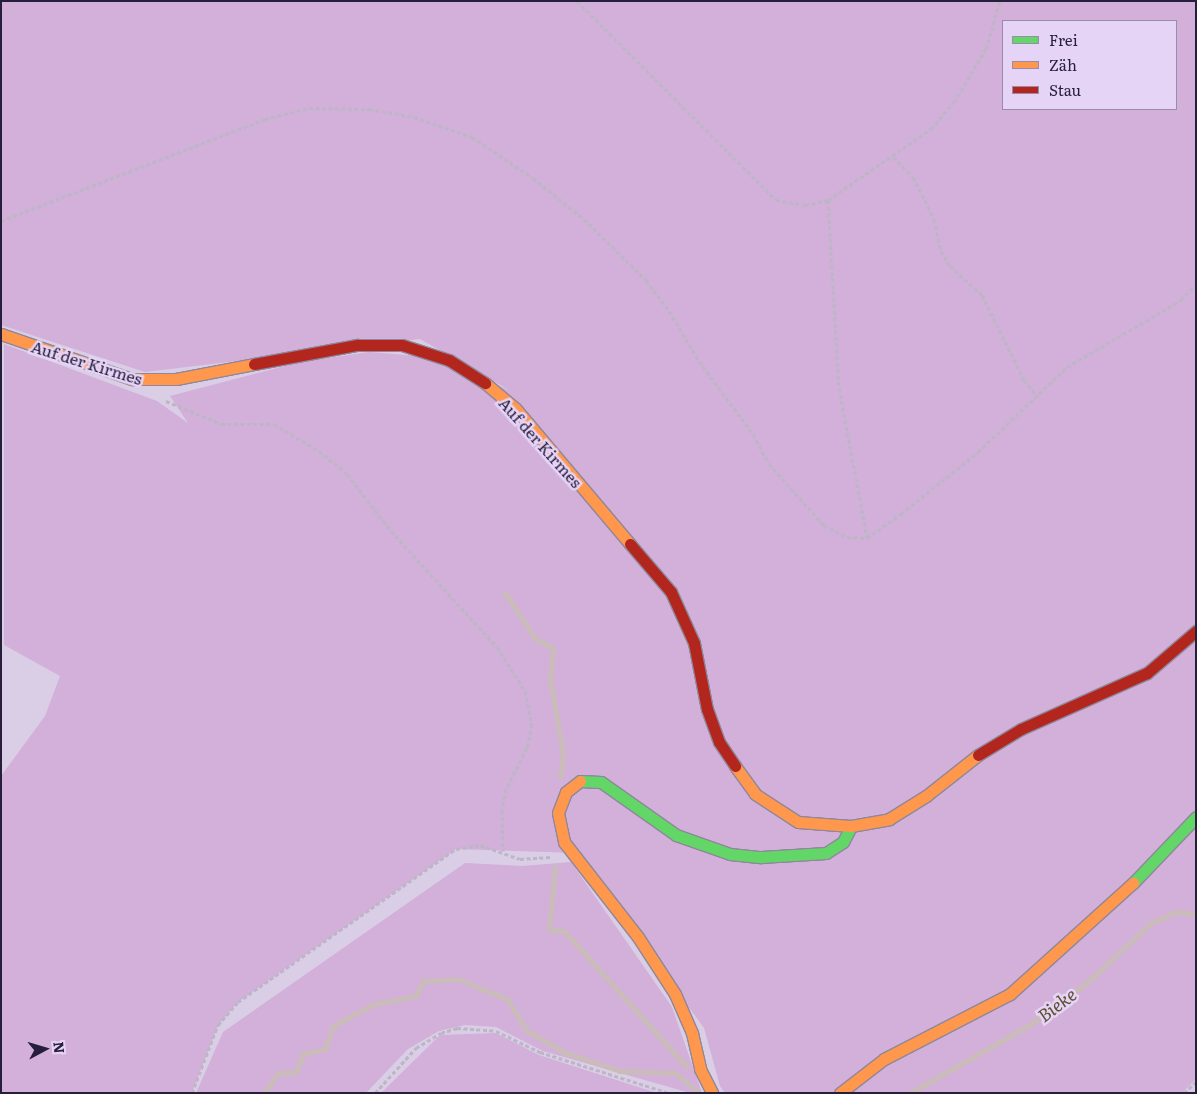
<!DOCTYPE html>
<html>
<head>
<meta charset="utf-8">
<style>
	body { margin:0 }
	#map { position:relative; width:1197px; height:1094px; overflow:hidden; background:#dacee6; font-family:Literata,serif }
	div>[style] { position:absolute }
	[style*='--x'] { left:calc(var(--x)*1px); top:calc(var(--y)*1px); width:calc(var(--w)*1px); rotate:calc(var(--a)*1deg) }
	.green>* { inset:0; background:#d2b0d9 }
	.stream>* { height:5px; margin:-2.5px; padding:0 2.5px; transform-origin:2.5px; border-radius:2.5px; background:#cabcb9 }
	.path>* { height:3px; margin-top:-1.5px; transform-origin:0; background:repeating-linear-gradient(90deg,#bdb6c7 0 4px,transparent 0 6.5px) }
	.roads { filter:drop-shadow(1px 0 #8f879b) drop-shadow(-1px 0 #8f879b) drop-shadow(0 1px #8f879b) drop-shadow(0 -1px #8f879b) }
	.fast>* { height:11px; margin:-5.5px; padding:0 5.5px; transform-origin:5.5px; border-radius:5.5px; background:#63d668 }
	.slow>* { height:11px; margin:-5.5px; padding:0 5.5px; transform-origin:5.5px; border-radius:5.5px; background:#ff974d }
	.jam>* { height:11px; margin:-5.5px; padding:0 5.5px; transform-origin:5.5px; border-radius:5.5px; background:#b3261e }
	span { translate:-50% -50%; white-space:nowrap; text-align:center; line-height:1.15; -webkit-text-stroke:5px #e6d4f7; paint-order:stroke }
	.street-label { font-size:16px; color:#261e3b }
	.water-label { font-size:18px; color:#5b4f2d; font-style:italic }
	.frame { position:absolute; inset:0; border:2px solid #261e3b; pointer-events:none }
	.legend { position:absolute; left:1002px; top:20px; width:175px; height:90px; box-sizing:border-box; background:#e6d4f7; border:1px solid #998bac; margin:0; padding:6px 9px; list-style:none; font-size:15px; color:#261e3b }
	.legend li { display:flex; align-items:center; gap:10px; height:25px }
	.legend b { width:25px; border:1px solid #998bac }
	.north { position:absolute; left:20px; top:1024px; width:50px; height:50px; -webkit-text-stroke:4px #e6d4f7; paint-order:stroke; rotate:84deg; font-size:14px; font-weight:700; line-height:20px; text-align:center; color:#261e3b }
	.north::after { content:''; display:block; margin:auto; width:18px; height:22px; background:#261e3b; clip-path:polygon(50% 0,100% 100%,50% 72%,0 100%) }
</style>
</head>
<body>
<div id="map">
	<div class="green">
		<i style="clip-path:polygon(evenodd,1px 1px,1196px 1px,1196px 1079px,1182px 1093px,725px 1093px,720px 1086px,704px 1028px,576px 853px,456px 849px,238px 1002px,218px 1025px,192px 1093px,1px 1093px,1px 776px,45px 716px,60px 676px,4px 645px,4px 344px,157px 401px,188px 423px,170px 396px,300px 362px,369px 352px,431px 357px,509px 390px,420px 339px,145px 372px,1px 325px,1px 1px,1003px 21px,1176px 21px,1176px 109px,1003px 109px,1003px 21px)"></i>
		<i style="clip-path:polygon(571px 862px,672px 1007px,702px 1093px,690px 1093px,543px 1051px,496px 1027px,465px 1025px,439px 1031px,408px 1049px,366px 1093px,196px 1093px,223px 1032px,465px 863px,522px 866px)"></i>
		<i style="clip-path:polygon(496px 1033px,539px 1055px,657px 1093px,381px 1093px,440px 1035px)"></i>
	</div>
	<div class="stream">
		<i style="--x:505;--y:593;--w:54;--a:56.3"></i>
		<i style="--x:535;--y:638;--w:21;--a:31"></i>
		<i style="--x:553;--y:649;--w:31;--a:96"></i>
		<i style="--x:550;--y:680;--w:74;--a:79.9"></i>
		<i style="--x:563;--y:753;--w:24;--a:97"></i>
		<i style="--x:555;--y:867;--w:63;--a:95.4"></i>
		<i style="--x:549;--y:930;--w:15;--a:4"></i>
		<i style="--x:564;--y:931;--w:183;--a:47.9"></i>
		<i style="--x:264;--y:1093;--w:24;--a:-55"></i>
		<i style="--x:278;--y:1073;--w:18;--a:-3"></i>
		<i style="--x:296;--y:1072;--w:19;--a:-69"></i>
		<i style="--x:303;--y:1054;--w:23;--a:-13"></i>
		<i style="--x:325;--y:1049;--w:24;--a:-71"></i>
		<i style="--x:333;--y:1026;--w:47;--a:-28.2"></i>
		<i style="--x:374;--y:1004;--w:43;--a:-10.8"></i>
		<i style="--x:416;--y:996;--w:17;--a:-65"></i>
		<i style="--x:423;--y:981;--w:35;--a:-3"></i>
		<i style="--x:458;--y:979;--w:53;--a:22.2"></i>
		<i style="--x:507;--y:999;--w:36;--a:58"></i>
		<i style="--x:526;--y:1030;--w:43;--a:30.7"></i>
		<i style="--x:563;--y:1052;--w:60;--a:18.4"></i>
		<i style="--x:620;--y:1071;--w:55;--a:2.1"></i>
		<i style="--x:675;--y:1073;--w:30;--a:40"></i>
		<i style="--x:910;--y:1093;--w:139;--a:-29.7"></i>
		<i style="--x:1031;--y:1024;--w:74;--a:-36.7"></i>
		<i style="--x:1090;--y:980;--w:83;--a:-43.1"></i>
		<i style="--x:1151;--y:923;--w:27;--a:-24"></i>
		<i style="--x:1176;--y:912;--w:20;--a:6"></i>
	</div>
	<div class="path">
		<i style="--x:577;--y:1;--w:281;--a:45"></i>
		<i style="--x:776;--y:200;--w:29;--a:10"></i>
		<i style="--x:805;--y:205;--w:24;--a:-12"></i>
		<i style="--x:828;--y:200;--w:125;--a:-34.6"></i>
		<i style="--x:931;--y:129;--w:35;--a:-50"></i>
		<i style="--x:954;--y:102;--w:62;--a:-58.9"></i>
		<i style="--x:986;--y:49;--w:50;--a:-73.7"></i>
		<i style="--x:893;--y:157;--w:28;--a:45"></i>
		<i style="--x:913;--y:177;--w:47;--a:63.4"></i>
		<i style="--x:934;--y:219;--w:33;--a:78"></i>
		<i style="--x:941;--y:251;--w:17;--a:59"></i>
		<i style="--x:950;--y:266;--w:43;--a:42.2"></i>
		<i style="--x:982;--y:295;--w:95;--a:63.7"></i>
		<i style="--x:1024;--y:380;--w:22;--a:51"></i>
		<i style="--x:828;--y:200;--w:188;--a:86.7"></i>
		<i style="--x:839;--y:388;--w:153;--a:79.4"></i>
		<i style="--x:1;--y:221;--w:283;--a:-21.1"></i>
		<i style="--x:265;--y:119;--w:45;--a:-14"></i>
		<i style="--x:309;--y:108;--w:60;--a:1"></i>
		<i style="--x:369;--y:109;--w:46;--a:10.1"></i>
		<i style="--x:414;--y:117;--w:61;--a:19"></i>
		<i style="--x:472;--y:137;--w:73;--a:33.9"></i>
		<i style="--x:533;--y:178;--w:65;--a:38.8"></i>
		<i style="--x:584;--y:219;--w:87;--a:44.5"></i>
		<i style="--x:646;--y:280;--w:39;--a:53"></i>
		<i style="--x:669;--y:311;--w:58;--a:59"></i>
		<i style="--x:699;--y:361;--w:91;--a:53.5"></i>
		<i style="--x:753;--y:434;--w:34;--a:62"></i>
		<i style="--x:769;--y:464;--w:82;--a:48"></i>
		<i style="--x:824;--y:525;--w:26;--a:28"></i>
		<i style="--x:847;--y:537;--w:20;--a:3"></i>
		<i style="--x:867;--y:538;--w:42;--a:-35.2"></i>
		<i style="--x:901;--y:514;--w:99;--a:-38.8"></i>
		<i style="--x:978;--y:452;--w:123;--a:-43.7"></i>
		<i style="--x:1067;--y:367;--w:132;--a:-30.4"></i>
		<i style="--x:1181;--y:300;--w:22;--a:-47"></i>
		<i style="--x:166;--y:401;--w:60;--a:22.7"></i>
		<i style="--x:221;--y:424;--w:53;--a:0"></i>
		<i style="--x:274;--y:424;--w:52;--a:31"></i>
		<i style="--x:319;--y:451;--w:36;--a:39"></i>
		<i style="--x:347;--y:474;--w:72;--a:52.3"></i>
		<i style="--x:391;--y:531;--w:157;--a:47.6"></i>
		<i style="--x:497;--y:647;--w:52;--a:57.5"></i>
		<i style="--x:525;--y:691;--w:34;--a:78"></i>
		<i style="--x:532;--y:724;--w:25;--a:102"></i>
		<i style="--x:527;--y:748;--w:46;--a:117.1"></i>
		<i style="--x:506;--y:789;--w:21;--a:101"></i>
		<i style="--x:502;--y:810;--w:41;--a:88.6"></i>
		<i style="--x:192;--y:1093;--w:73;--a:-69.1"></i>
		<i style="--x:218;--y:1025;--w:30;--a:-49"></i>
		<i style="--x:238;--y:1002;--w:266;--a:-35.1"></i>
		<i style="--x:456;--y:849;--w:24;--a:-9"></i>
		<i style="--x:480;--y:845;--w:42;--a:19.3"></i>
		<i style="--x:520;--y:859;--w:30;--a:-4"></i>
		<i style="--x:375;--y:1093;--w:61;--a:-47.7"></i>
		<i style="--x:416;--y:1048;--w:29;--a:-31"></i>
		<i style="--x:441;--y:1033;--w:17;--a:-17"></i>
		<i style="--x:457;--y:1028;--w:39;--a:4"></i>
		<i style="--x:496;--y:1031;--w:49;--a:25.5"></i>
		<i style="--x:540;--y:1052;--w:135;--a:17.6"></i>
		<i style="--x:1184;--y:1093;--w:16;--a:-43"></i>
	</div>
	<div class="roads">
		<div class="fast">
			<i style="--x:580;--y:781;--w:21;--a:3"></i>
			<i style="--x:601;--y:782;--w:92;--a:35.2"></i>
			<i style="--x:676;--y:835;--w:57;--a:19.4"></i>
			<i style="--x:730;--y:854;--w:31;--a:6"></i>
			<i style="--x:761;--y:857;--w:65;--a:-3.5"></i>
			<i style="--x:826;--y:853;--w:20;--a:-33"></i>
			<i style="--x:843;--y:842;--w:18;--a:-63"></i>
			<i style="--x:1133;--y:883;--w:91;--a:-46.3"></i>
		</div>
		<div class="slow">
			<i style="--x:1;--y:334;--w:139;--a:19"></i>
			<i style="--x:132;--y:379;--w:44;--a:0"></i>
			<i style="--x:176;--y:379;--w:79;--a:-10.9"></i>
			<i style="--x:485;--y:383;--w:40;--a:40"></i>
			<i style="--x:516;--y:409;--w:177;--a:49.8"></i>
			<i style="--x:735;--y:766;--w:34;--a:54"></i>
			<i style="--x:755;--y:794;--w:51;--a:33.1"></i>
			<i style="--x:798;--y:822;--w:53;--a:4.3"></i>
			<i style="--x:851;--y:826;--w:39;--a:-10"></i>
			<i style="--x:889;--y:819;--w:44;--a:-31.9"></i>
			<i style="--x:926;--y:796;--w:66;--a:-38.3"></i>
			<i style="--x:580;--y:781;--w:18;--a:142"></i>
			<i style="--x:566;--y:792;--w:22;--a:111"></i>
			<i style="--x:558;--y:813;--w:30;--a:78"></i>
			<i style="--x:564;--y:842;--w:120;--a:52.1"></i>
			<i style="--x:638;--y:937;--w:68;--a:57"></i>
			<i style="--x:675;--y:994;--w:43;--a:66.4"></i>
			<i style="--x:692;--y:1033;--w:37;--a:77"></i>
			<i style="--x:700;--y:1069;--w:27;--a:63"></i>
			<i style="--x:840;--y:1093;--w:56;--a:-37.7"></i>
			<i style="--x:884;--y:1059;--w:142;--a:-27.3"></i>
			<i style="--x:1010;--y:994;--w:166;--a:-42.1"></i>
		</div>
		<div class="jam">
			<i style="--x:254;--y:364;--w:105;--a:-10.5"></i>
			<i style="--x:357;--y:345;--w:45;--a:0"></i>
			<i style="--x:402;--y:345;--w:49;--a:17.7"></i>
			<i style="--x:449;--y:360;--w:43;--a:32.6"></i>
			<i style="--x:630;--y:544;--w:63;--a:49.5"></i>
			<i style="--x:671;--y:592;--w:56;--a:65.7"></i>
			<i style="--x:694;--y:643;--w:67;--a:78.9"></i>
			<i style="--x:707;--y:709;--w:35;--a:70"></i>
			<i style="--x:719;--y:742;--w:29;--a:56"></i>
			<i style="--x:978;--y:755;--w:50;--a:-31.2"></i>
			<i style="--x:1021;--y:729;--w:138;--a:-24"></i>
			<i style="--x:1147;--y:673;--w:65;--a:-40.6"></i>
		</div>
	</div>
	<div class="street-label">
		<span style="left:87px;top:362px;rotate:17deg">Auf der Kirmes</span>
		<span style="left:541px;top:442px;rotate:48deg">Auf der Kirmes</span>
	</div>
	<div class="water-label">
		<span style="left:1057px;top:1005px;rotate:-37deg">Bieke</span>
	</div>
	<div class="frame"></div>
	<ul class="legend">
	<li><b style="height:6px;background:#63d668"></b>Frei</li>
	<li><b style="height:6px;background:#ff974d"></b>Zäh</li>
	<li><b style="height:6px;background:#b3261e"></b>Stau</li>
	</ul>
	<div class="north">N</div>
</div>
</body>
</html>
